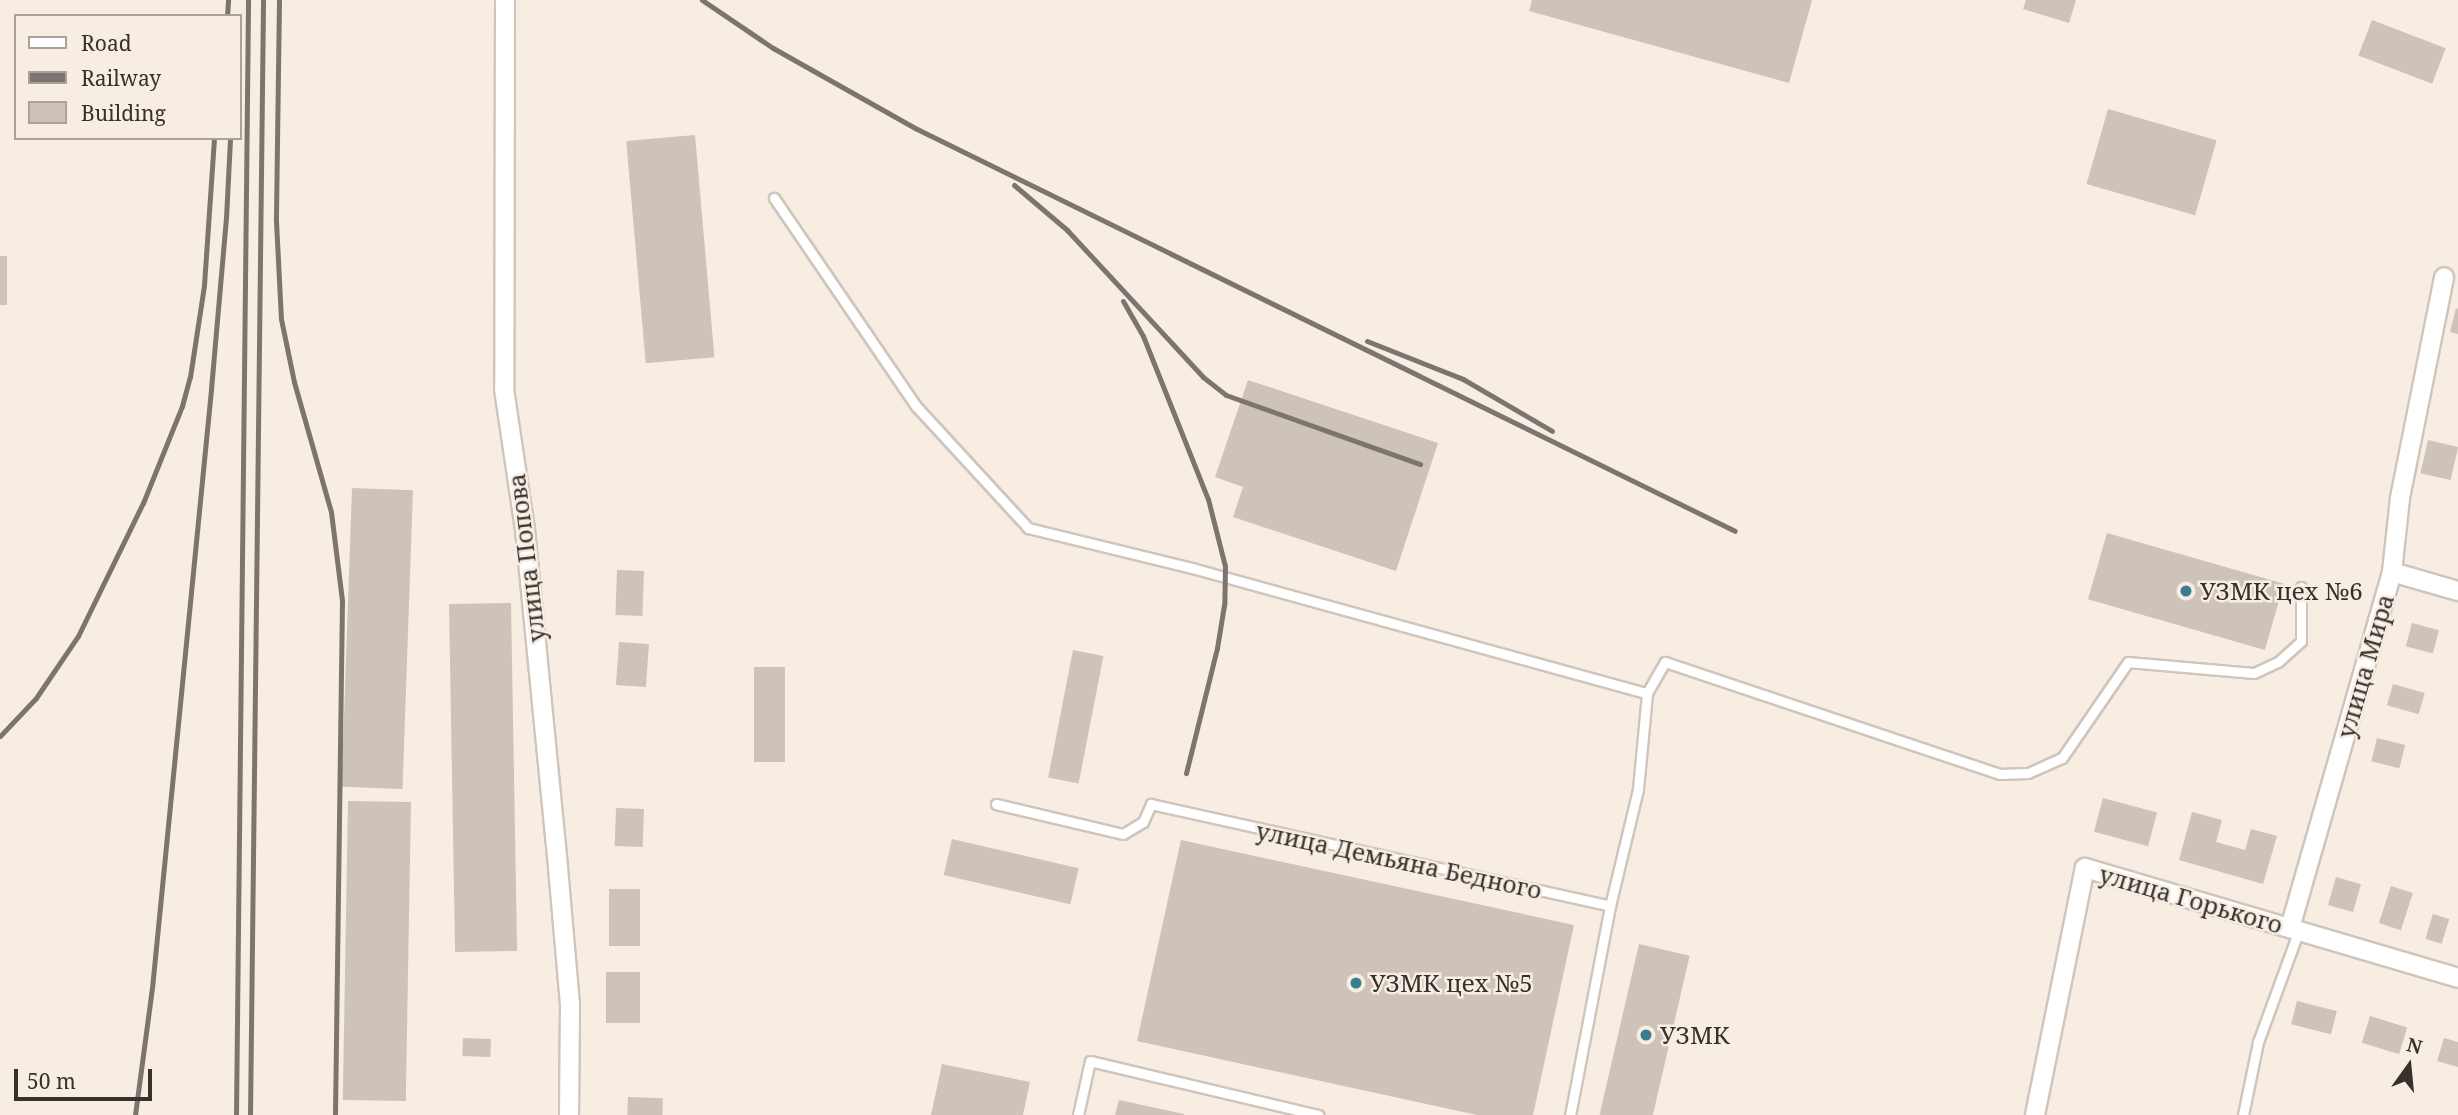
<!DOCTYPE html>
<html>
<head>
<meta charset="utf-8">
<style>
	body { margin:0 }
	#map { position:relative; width:2458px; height:1115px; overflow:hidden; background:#f7ede2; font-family:"Noto Serif",serif }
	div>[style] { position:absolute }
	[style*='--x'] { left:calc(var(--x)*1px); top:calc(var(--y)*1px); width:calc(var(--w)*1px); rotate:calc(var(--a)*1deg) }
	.building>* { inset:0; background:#cdc3b8; transform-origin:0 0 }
	.roads { filter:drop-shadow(2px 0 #d0c5bb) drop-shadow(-2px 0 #d0c5bb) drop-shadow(0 2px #d0c5bb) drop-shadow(0 -2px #d0c5bb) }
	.lane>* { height:9px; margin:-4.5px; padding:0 4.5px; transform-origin:4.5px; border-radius:4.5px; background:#fff }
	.street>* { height:18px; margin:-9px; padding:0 9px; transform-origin:9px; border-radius:9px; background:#fff }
	.rail>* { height:5px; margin:-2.5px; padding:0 2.5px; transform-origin:2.5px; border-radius:2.5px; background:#7c756f }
	.dots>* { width:19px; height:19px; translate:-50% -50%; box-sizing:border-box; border:4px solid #f7ede2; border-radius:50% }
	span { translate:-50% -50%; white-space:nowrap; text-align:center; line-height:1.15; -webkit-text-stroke:5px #f7ede2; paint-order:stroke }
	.street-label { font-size:24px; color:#35312d }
	.poi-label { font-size:24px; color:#35312d }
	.left { translate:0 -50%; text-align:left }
	.legend { position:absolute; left:14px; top:14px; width:228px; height:126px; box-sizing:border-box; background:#f7ede2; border:2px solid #a9a29a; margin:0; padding:9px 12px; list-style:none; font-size:21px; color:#35312d }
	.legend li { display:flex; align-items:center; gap:14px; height:35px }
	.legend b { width:35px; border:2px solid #a9a29a }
	.north { position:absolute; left:2374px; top:1031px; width:70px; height:70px; -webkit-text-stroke:5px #f7ede2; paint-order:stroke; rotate:15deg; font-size:19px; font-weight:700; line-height:28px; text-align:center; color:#35312d }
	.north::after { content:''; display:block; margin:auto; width:24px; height:32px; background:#35312d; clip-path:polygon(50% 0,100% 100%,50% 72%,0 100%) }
	.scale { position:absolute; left:14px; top:1069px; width:138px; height:32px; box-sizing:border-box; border:4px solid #35312d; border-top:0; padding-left:9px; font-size:21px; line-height:24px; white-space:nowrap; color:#35312d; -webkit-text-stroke:5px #f7ede2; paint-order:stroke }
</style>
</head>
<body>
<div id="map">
	<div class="building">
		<i style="clip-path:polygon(1532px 0,1812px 0,1789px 83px,1529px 11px)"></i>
		<i style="clip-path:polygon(2026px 0,2076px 0,2069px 23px,2023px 9px)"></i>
		<i style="left:2372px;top:20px;width:79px;height:38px;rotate:21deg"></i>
		<i style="left:2108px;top:109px;width:113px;height:78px;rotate:16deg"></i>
		<i style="left:695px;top:135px;width:223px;height:69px;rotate:85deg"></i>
		<i style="left:0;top:256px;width:7px;height:49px"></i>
		<i style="clip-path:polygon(2456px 308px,2458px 309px,2458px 334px,2450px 332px)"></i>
		<i style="clip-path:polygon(1248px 380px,1438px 443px,1396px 571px,1233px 517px,1243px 487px,1215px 477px)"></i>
		<i style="left:2428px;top:440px;width:31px;height:34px;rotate:13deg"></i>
		<i style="left:352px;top:488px;width:61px;height:299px;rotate:2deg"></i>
		<i style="left:2107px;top:533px;width:184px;height:69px;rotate:16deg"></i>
		<i style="left:617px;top:570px;width:27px;height:45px;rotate:2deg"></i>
		<i style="left:511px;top:603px;width:348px;height:62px;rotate:89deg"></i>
		<i style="left:2412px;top:623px;width:28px;height:24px;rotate:15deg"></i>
		<i style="left:619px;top:642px;width:30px;height:43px;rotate:4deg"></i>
		<i style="left:1073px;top:650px;width:31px;height:130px;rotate:11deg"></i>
		<i style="left:754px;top:667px;width:31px;height:95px"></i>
		<i style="left:2393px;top:684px;width:33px;height:22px;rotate:16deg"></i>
		<i style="left:2377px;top:738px;width:29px;height:24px;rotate:14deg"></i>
		<i style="left:2103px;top:798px;width:56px;height:35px;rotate:15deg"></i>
		<i style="left:348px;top:801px;width:63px;height:299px;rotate:1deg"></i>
		<i style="left:616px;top:808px;width:28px;height:38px;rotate:2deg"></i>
		<i style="clip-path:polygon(2192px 812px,2222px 820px,2216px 842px,2245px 850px,2251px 829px,2277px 836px,2263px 884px,2179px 860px)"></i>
		<i style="left:952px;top:839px;width:130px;height:37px;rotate:13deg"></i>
		<i style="clip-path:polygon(1181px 840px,1574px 925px,1533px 1115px,1477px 1115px,1137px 1041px)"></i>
		<i style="left:2336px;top:877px;width:26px;height:29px;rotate:16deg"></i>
		<i style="left:2391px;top:886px;width:23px;height:39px;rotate:18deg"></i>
		<i style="left:609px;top:889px;width:31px;height:57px"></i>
		<i style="left:2433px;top:914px;width:17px;height:26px;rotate:17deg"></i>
		<i style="left:1639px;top:944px;width:52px;height:175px;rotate:13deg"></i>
		<i style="left:606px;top:972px;width:34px;height:51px"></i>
		<i style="left:2297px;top:1001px;width:41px;height:24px;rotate:14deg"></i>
		<i style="left:2370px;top:1016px;width:39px;height:28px;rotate:17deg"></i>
		<i style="left:463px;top:1038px;width:28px;height:18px;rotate:2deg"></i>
		<i style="clip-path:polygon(2444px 1038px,2458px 1042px,2458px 1067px,2437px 1061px)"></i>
		<i style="clip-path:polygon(942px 1064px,1030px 1082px,1023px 1115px,931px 1115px)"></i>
		<i style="left:628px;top:1097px;width:35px;height:18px;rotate:2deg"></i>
		<i style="clip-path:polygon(1119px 1100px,1184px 1114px,1184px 1115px,1115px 1115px)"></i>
	</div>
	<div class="roads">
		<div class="lane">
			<i style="--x:774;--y:198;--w:252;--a:55.7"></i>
			<i style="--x:916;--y:406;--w:166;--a:47.4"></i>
			<i style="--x:1028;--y:528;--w:169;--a:13.7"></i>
			<i style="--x:1192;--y:568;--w:472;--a:15.4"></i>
			<i style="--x:1647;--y:693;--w:36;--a:-60"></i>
			<i style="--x:1665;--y:662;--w:353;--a:18.5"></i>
			<i style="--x:2000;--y:774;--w:28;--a:-2"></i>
			<i style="--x:2028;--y:773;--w:37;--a:-24"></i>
			<i style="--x:2062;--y:758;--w:116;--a:-55.5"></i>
			<i style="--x:2128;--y:662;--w:126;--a:5"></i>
			<i style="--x:2254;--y:673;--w:26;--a:-25"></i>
			<i style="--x:2278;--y:662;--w:31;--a:-42"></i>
			<i style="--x:2301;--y:641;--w:54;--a:-90"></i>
			<i style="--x:996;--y:804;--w:130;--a:13.3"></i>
			<i style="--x:1123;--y:834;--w:23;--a:-31"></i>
			<i style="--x:1143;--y:822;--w:20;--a:-66"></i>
			<i style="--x:1151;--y:804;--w:470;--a:12.5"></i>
			<i style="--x:1610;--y:906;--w:213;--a:100.8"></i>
			<i style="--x:1610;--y:906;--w:120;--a:-76.5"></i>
			<i style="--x:1638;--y:789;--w:96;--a:-84.6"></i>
			<i style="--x:1078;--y:1115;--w:55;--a:-77.5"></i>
			<i style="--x:1090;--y:1061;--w:235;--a:13.3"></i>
			<i style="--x:2243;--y:1115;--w:75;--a:-78.4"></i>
			<i style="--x:2258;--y:1042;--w:119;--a:-69.9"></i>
		</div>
		<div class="street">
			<i style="--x:505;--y:0;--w:389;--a:90.1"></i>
			<i style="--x:504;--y:389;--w:143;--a:81.5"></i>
			<i style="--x:525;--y:530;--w:328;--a:84.4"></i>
			<i style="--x:557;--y:856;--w:149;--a:85"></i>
			<i style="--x:570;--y:1004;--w:111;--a:90.5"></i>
			<i style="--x:2392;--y:572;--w:69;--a:16.1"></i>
			<i style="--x:2290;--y:928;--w:370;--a:-74"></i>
			<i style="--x:2392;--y:572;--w:74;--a:-83.8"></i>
			<i style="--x:2400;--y:498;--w:225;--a:-78.7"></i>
			<i style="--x:2035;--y:1115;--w:252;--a:-78.6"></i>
			<i style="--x:2085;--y:868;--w:389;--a:16.4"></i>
		</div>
	</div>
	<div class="rail">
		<i style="--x:279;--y:0;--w:221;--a:90.8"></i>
		<i style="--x:276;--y:221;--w:98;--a:87.1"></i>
		<i style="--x:281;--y:319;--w:64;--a:78.3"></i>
		<i style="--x:294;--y:382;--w:135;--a:74.1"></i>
		<i style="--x:331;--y:512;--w:89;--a:82.9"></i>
		<i style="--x:342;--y:600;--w:515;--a:90.78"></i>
		<i style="--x:702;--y:0;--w:86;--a:34.1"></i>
		<i style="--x:773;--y:48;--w:165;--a:29.4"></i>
		<i style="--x:917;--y:129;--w:911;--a:26.17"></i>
		<i style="--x:227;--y:16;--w:16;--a:-86"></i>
		<i style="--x:1014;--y:185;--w:70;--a:40.3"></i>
		<i style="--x:1067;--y:230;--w:200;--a:47.2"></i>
		<i style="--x:1203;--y:377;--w:29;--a:38"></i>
		<i style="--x:1226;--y:395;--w:206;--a:19.6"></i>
		<i style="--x:1123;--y:301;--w:40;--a:60.3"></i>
		<i style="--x:1143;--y:336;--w:175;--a:68.3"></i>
		<i style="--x:1208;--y:499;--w:69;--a:75.8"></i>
		<i style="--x:1225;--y:566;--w:39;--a:91"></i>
		<i style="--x:1224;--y:605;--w:44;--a:99.2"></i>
		<i style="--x:1217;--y:648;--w:129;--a:103.9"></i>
		<i style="--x:1367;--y:341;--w:103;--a:21.6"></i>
		<i style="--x:1463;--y:379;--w:103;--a:30.3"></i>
		<i style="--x:0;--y:736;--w:52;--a:-46.5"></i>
		<i style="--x:36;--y:698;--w:75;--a:-55.9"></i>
		<i style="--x:78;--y:636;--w:148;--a:-64"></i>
		<i style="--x:143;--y:503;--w:105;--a:-68.1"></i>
		<i style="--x:182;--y:406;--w:30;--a:-75"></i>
		<i style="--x:190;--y:377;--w:93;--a:-81.3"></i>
		<i style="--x:204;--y:285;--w:147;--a:-86.1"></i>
		<i style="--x:135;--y:1115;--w:128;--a:-82.4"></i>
		<i style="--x:152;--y:988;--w:602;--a:-84.37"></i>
		<i style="--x:211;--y:389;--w:172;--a:-85"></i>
		<i style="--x:226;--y:218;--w:80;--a:-87.1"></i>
		<i style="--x:236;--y:1115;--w:1115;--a:-89.38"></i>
		<i style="--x:250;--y:1115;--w:1115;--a:-89.33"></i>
	</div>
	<div class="dots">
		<i style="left:2186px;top:591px;background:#3a7d8e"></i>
		<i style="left:1356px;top:983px;background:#3a7d8e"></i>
		<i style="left:1646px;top:1035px;background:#3a7d8e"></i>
	</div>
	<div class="street-label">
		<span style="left:526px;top:558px;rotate:-97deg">улица Попова</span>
		<span style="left:2365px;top:666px;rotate:-74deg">улица Мира</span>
		<span style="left:1399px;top:860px;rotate:12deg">улица Демьяна Бедного</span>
		<span style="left:2191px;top:899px;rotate:16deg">улица Горького</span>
	</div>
	<div class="poi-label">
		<span class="left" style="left:2200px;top:591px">УЗМК цех №6</span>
		<span class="left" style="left:1370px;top:983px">УЗМК цех №5</span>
		<span class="left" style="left:1660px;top:1035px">УЗМК</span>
	</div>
	<ul class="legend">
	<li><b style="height:9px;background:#fff"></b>Road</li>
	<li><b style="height:9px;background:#7c756f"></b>Railway</li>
	<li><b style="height:19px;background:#cdc3b8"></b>Building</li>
	</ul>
	<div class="north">N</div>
	<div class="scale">50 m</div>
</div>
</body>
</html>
